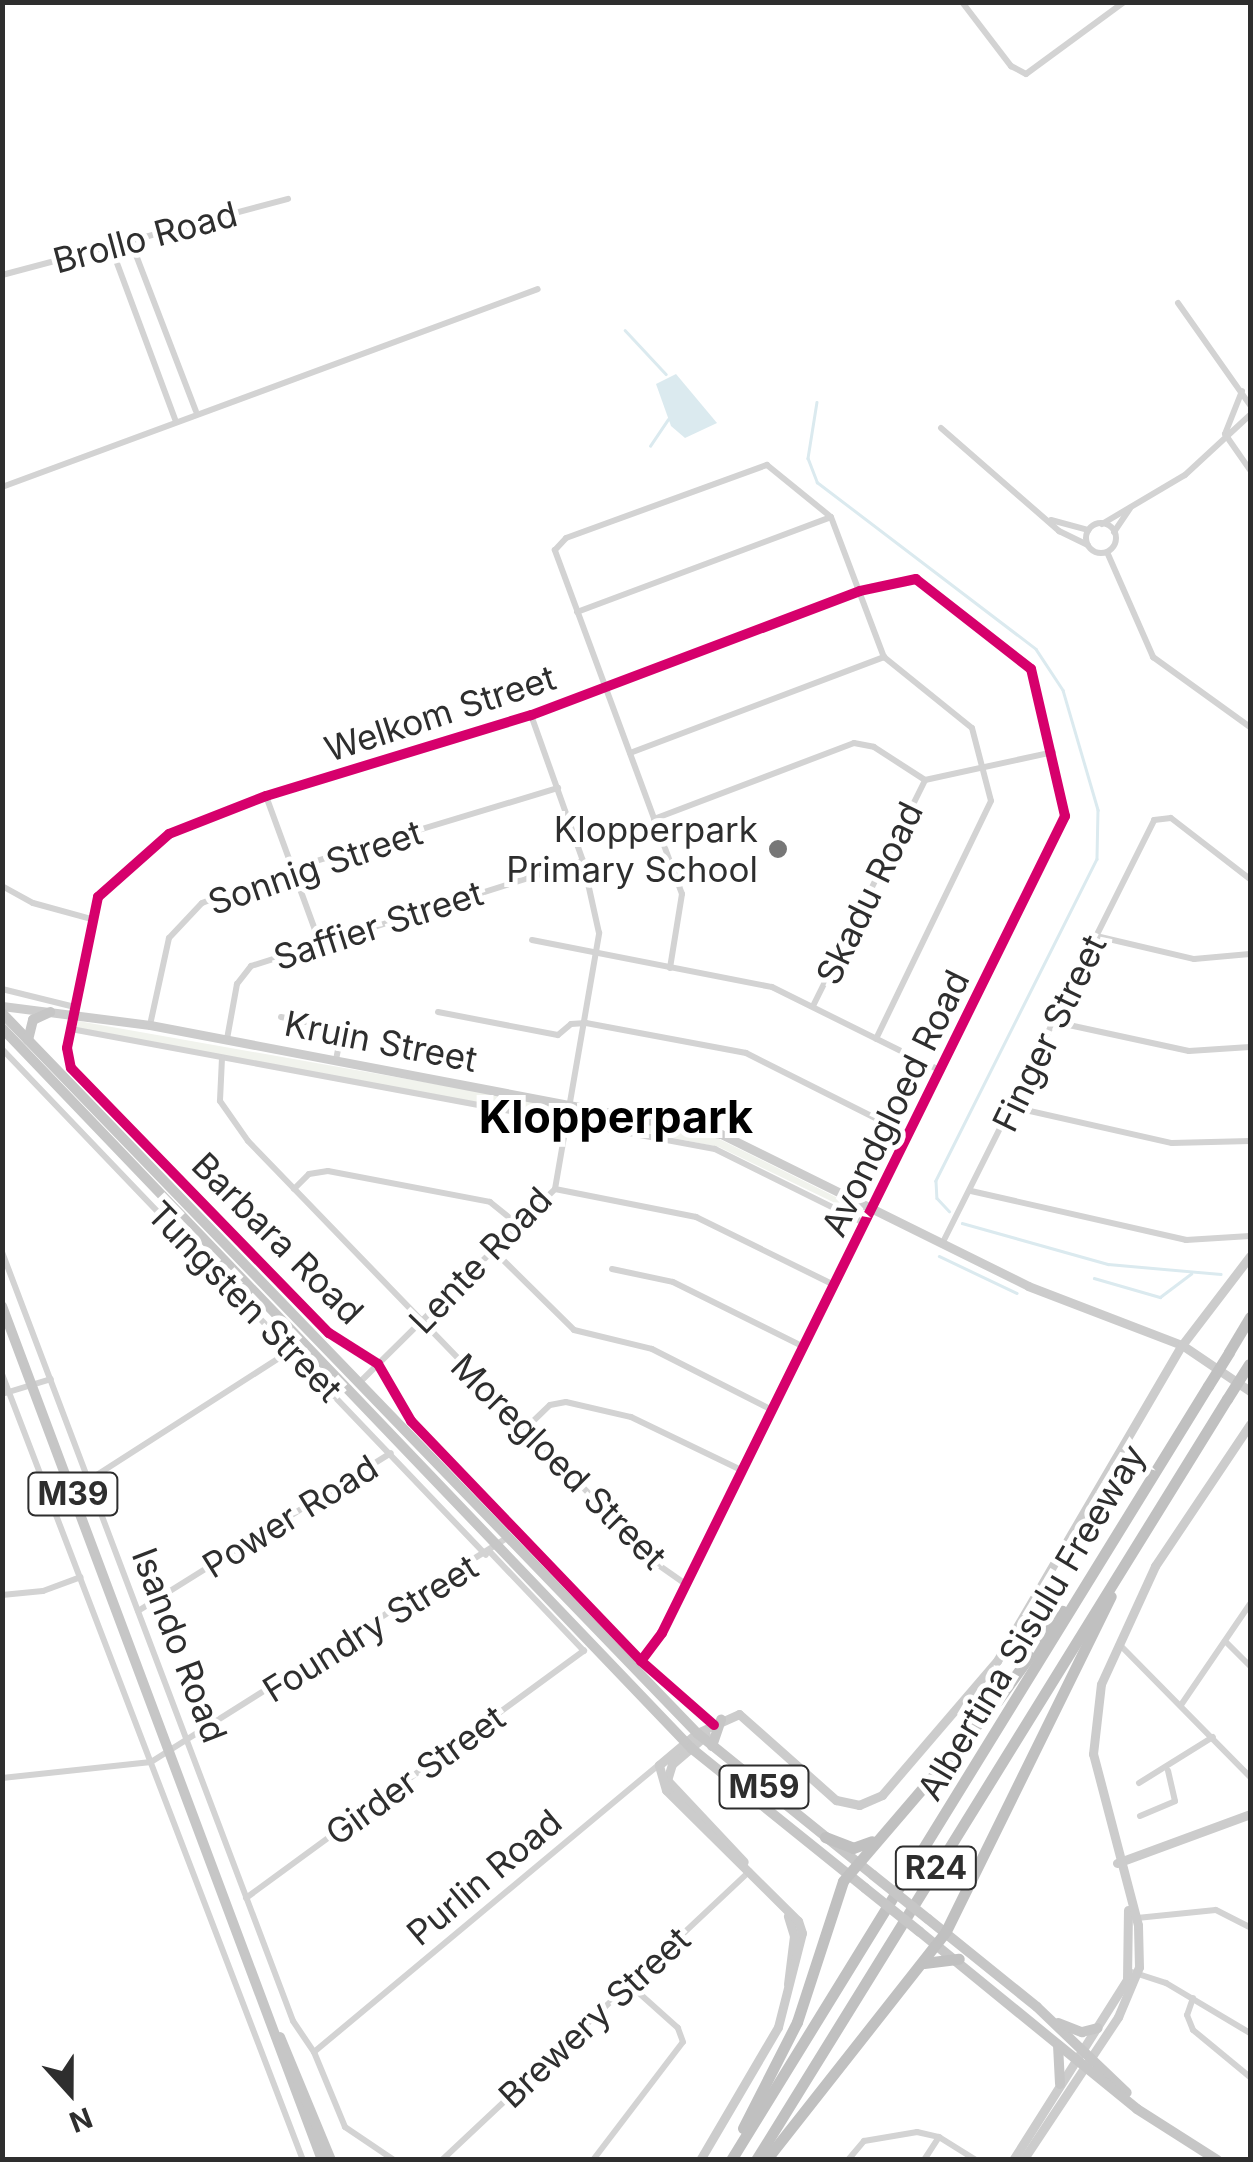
<!DOCTYPE html>
<html>
<head>
<meta charset="utf-8">
<style>
	body { margin:0 }
	#map { position:relative; width:1253px; height:2162px; overflow:hidden; background:#fff; font-family:Inter,sans-serif }
	div>[style] { position:absolute }
	[style*='--x'] { left:calc(var(--x)*1px); top:calc(var(--y)*1px); width:calc(var(--w)*1px); rotate:calc(var(--a)*1deg) }
	.green>* { inset:0; background:#f1f3ed; transform-origin:0 0 }
	.water>* { inset:0; background:#dbeaef }
	.stream>* { height:2.5px; margin:-1.25px; padding:0 1.25px; transform-origin:1.25px; border-radius:1.25px; background:#dbeaef }
	.street>* { height:6px; margin:-3px; padding:0 3px; transform-origin:3px; border-radius:3px; background:#d3d3d3 }
	.street>.ring { margin:-3px; padding:0; box-sizing:content-box; background:none; border:6px solid #d3d3d3; border-radius:50% }
	.secondary>* { height:9px; margin:-4.5px; padding:0 4.5px; transform-origin:4.5px; border-radius:4.5px; background:#ccc }
	.primary>* { height:10px; margin:-5px; padding:0 5px; transform-origin:5px; border-radius:5px; background:#c6c6c6 }
	.highway>* { height:11px; margin:-5.5px; padding:0 5.5px; transform-origin:5.5px; border-radius:5.5px; background:#c0c0c0 }
	.primary-bridge>* { height:10px; margin:-5px; padding:0 5px; transform-origin:5px; border-radius:5px; background:#c6c6c6 }
	.highway-bridge>* { height:11px; margin:-5.5px; padding:0 5.5px; transform-origin:5.5px; border-radius:5.5px; background:#c0c0c0 }
	.cycleway>* { height:10px; margin:-5px; padding:0 5px; transform-origin:5px; border-radius:5px; background:#d6006c }
	.dots>* { width:28px; height:28px; translate:-50% -50%; box-sizing:border-box; border:5px solid #fff; border-radius:50% }
	span { translate:-50% -50%; white-space:nowrap; text-align:center; line-height:1.15; -webkit-text-stroke:10px #fff; paint-order:stroke }
	.shield-label span { padding:2px 8px; background:#fff; border:2px solid; border-radius:8px; -webkit-text-stroke-width:0 }
	.shield-label { font-size:32px; color:#2e2e2e; font-weight:700 }
	.street-label { font-size:35px; color:#2e2e2e }
	.poi-label { font-size:35px; color:#2e2e2e }
	.right { translate:-100% -50%; text-align:right }
	.district-label { font-size:45px; color:#000; font-weight:700 }
	.frame { position:absolute; inset:0; border:5px solid #2e2e2e; pointer-events:none }
	.north { position:absolute; left:20px; top:2042px; width:100px; height:100px; -webkit-text-stroke:8px #fff; paint-order:stroke; rotate:159deg; font-size:28px; font-weight:700; line-height:40px; text-align:center; color:#2e2e2e }
	.north::after { content:''; display:block; margin:auto; width:35px; height:45px; background:#2e2e2e; clip-path:polygon(50% 0,100% 100%,50% 72%,0 100%) }
</style>
</head>
<body>
<div id="map">
	<div class="green">
		<i style="left:78px;top:1021px;width:490px;height:11px;rotate:10deg"></i>
		<i style="clip-path:polygon(578px 1111px,709px 1134px,864px 1211px,862px 1216px,719px 1147px,577px 1119px)"></i>
	</div>
	<div class="water">
		<i style="clip-path:polygon(676px 374px,717px 423px,685px 438px,671px 426px,656px 384px)"></i>
	</div>
	<div class="stream">
		<i style="--x:625;--y:330;--w:60;--a:47"></i>
		<i style="--x:817;--y:402;--w:57;--a:99.1"></i>
		<i style="--x:808;--y:458;--w:26;--a:69"></i>
		<i style="--x:817;--y:482;--w:275;--a:37.3"></i>
		<i style="--x:1036;--y:649;--w:49;--a:56.6"></i>
		<i style="--x:1063;--y:690;--w:125;--a:73.7"></i>
		<i style="--x:1098;--y:810;--w:49;--a:91.2"></i>
		<i style="--x:1097;--y:859;--w:360;--a:116.6"></i>
		<i style="--x:936;--y:1181;--w:17;--a:87"></i>
		<i style="--x:937;--y:1198;--w:18;--a:47"></i>
		<i style="--x:650;--y:446;--w:32;--a:-56"></i>
		<i style="--x:962;--y:1223;--w:152;--a:15.7"></i>
		<i style="--x:1108;--y:1264;--w:113;--a:5.1"></i>
		<i style="--x:939;--y:1256;--w:86;--a:25.4"></i>
		<i style="--x:1094;--y:1278;--w:69;--a:16.1"></i>
		<i style="--x:1160;--y:1297;--w:39;--a:-37"></i>
	</div>
	<div class="street">
		<i style="--x:962;--y:2;--w:81;--a:52.6"></i>
		<i style="--x:1011;--y:66;--w:17;--a:28"></i>
		<i style="--x:1026;--y:74;--w:122;--a:-36.3"></i>
		<i style="--x:131;--y:242;--w:181;--a:69"></i>
		<i style="--x:111;--y:247;--w:184;--a:69.6"></i>
		<i style="--x:2;--y:275;--w:296;--a:-14.9"></i>
		<i style="--x:1178;--y:303;--w:125;--a:54.8"></i>
		<i style="--x:1242;--y:391;--w:46;--a:111.6"></i>
		<i style="--x:1225;--y:434;--w:44;--a:55.2"></i>
		<i style="--x:941;--y:428;--w:157;--a:41.1"></i>
		<i style="--x:1059;--y:531;--w:32;--a:26"></i>
		<i style="--x:2;--y:487;--w:571;--a:-20.27"></i>
		<i style="--x:1051;--y:520;--w:39;--a:15"></i>
		<i class="ring" style="left:1086px;top:523px;width:24px;height:24px"></i>
		<i style="--x:1102;--y:524;--w:96;--a:-30.6"></i>
		<i style="--x:1185;--y:475;--w:88;--a:-42.7"></i>
		<i style="--x:1114;--y:532;--w:29;--a:-56"></i>
		<i style="--x:1107;--y:552;--w:115;--a:66.3"></i>
		<i style="--x:1153;--y:657;--w:120;--a:35.8"></i>
		<i style="--x:577;--y:612;--w:271;--a:-20.5"></i>
		<i style="--x:630;--y:753;--w:272;--a:-20.7"></i>
		<i style="--x:266;--y:796;--w:154;--a:69.9"></i>
		<i style="--x:654;--y:819;--w:214;--a:-20.8"></i>
		<i style="--x:854;--y:743;--w:20;--a:11"></i>
		<i style="--x:874;--y:747;--w:61;--a:32.9"></i>
		<i style="--x:925;--y:780;--w:131;--a:-12.3"></i>
		<i style="--x:2;--y:886;--w:35;--a:29"></i>
		<i style="--x:33;--y:903;--w:60;--a:15.4"></i>
		<i style="--x:1096;--y:936;--w:101;--a:13.2"></i>
		<i style="--x:1194;--y:959;--w:56;--a:-5.1"></i>
		<i style="--x:532;--y:940;--w:245;--a:11.1"></i>
		<i style="--x:772;--y:987;--w:189;--a:26.4"></i>
		<i style="--x:670;--y:968;--w:75;--a:-80.8"></i>
		<i style="--x:682;--y:894;--w:367;--a:-110.3"></i>
		<i style="--x:555;--y:550;--w:16;--a:-47"></i>
		<i style="--x:566;--y:538;--w:214;--a:-20"></i>
		<i style="--x:767;--y:465;--w:82;--a:39.1"></i>
		<i style="--x:831;--y:517;--w:150;--a:69.3"></i>
		<i style="--x:884;--y:657;--w:113;--a:38.9"></i>
		<i style="--x:972;--y:728;--w:75;--a:75.4"></i>
		<i style="--x:991;--y:801;--w:264;--a:115.8"></i>
		<i style="--x:2;--y:989;--w:75;--a:13.9"></i>
		<i style="--x:813;--y:1006;--w:252;--a:-63.6"></i>
		<i style="--x:438;--y:1012;--w:122;--a:10.9"></i>
		<i style="--x:558;--y:1035;--w:17;--a:-40"></i>
		<i style="--x:571;--y:1024;--w:15;--a:-4"></i>
		<i style="--x:586;--y:1023;--w:163;--a:10.6"></i>
		<i style="--x:746;--y:1053;--w:182;--a:26.7"></i>
		<i style="--x:281;--y:1017;--w:62;--a:11.1"></i>
		<i style="--x:342;--y:1029;--w:33;--a:101"></i>
		<i style="--x:1055;--y:1022;--w:137;--a:12.2"></i>
		<i style="--x:1189;--y:1051;--w:61;--a:-3.8"></i>
		<i style="--x:150;--y:1025;--w:89;--a:-77.7"></i>
		<i style="--x:169;--y:938;--w:48;--a:-46.7"></i>
		<i style="--x:202;--y:903;--w:97;--a:-21"></i>
		<i style="--x:293;--y:868;--w:277;--a:-16.8"></i>
		<i style="--x:71;--y:1029;--w:655;--a:10.56"></i>
		<i style="--x:715;--y:1149;--w:166;--a:26.4"></i>
		<i style="--x:227;--y:1039;--w:56;--a:-79.7"></i>
		<i style="--x:237;--y:984;--w:23;--a:-52"></i>
		<i style="--x:251;--y:966;--w:348;--a:-17.6"></i>
		<i style="--x:2;--y:1049;--w:700;--a:46.27"></i>
		<i style="--x:222;--y:1058;--w:43;--a:92.7"></i>
		<i style="--x:220;--y:1101;--w:49;--a:55"></i>
		<i style="--x:248;--y:1141;--w:588;--a:45.96"></i>
		<i style="--x:657;--y:1564;--w:37;--a:35"></i>
		<i style="--x:1012;--y:1107;--w:164;--a:12.7"></i>
		<i style="--x:1172;--y:1143;--w:78;--a:-1.5"></i>
		<i style="--x:294;--y:1189;--w:21;--a:-45"></i>
		<i style="--x:309;--y:1174;--w:19;--a:-9"></i>
		<i style="--x:328;--y:1171;--w:165;--a:10.8"></i>
		<i style="--x:490;--y:1202;--w:40;--a:39"></i>
		<i style="--x:555;--y:1189;--w:144;--a:11.2"></i>
		<i style="--x:696;--y:1217;--w:154;--a:26.2"></i>
		<i style="--x:971;--y:1191;--w:221;--a:12.8"></i>
		<i style="--x:1186;--y:1240;--w:64;--a:-3.6"></i>
		<i style="--x:942;--y:1244;--w:474;--a:-63.4"></i>
		<i style="--x:1154;--y:820;--w:17;--a:-7"></i>
		<i style="--x:1171;--y:818;--w:100;--a:37.7"></i>
		<i style="--x:2;--y:1252;--w:822;--a:69.27"></i>
		<i style="--x:293;--y:2021;--w:37;--a:56"></i>
		<i style="--x:314;--y:2052;--w:81;--a:67.5"></i>
		<i style="--x:345;--y:2127;--w:59;--a:34"></i>
		<i style="--x:495;--y:1252;--w:111;--a:44.6"></i>
		<i style="--x:574;--y:1330;--w:80;--a:13.7"></i>
		<i style="--x:652;--y:1349;--w:135;--a:26.9"></i>
		<i style="--x:612;--y:1269;--w:62;--a:12"></i>
		<i style="--x:673;--y:1282;--w:146;--a:26.4"></i>
		<i style="--x:2;--y:1374;--w:842;--a:69.05"></i>
		<i style="--x:359;--y:1383;--w:276;--a:-44.7"></i>
		<i style="--x:555;--y:1189;--w:260;--a:-80.2"></i>
		<i style="--x:599;--y:933;--w:74;--a:-102.5"></i>
		<i style="--x:583;--y:861;--w:155;--a:-109.6"></i>
		<i style="--x:2;--y:1394;--w:51;--a:-17"></i>
		<i style="--x:526;--y:1428;--w:33;--a:-44"></i>
		<i style="--x:550;--y:1405;--w:16;--a:-11"></i>
		<i style="--x:566;--y:1402;--w:67;--a:13"></i>
		<i style="--x:631;--y:1417;--w:124;--a:25.7"></i>
		<i style="--x:89;--y:1480;--w:242;--a:-32.7"></i>
		<i style="--x:2;--y:1595;--w:41;--a:-5.6"></i>
		<i style="--x:43;--y:1591;--w:40;--a:-20.2"></i>
		<i style="--x:138;--y:1611;--w:298;--a:-32"></i>
		<i style="--x:1225;--y:1641;--w:35;--a:45"></i>
		<i style="--x:1119;--y:1644;--w:187;--a:45.4"></i>
		<i style="--x:641;--y:1661;--w:35;--a:-53"></i>
		<i style="--x:662;--y:1633;--w:911;--a:-63.74"></i>
		<i style="--x:1065;--y:816;--w:151;--a:-103"></i>
		<i style="--x:1031;--y:669;--w:146;--a:-142"></i>
		<i style="--x:916;--y:579;--w:57;--a:167.9"></i>
		<i style="--x:860;--y:591;--w:352;--a:159.3"></i>
		<i style="--x:531;--y:715;--w:277;--a:163"></i>
		<i style="--x:266;--y:796;--w:104;--a:158.6"></i>
		<i style="--x:169;--y:834;--w:95;--a:138.4"></i>
		<i style="--x:98;--y:897;--w:154;--a:101.6"></i>
		<i style="--x:67;--y:1048;--w:20;--a:79"></i>
		<i style="--x:71;--y:1068;--w:370;--a:45.8"></i>
		<i style="--x:329;--y:1333;--w:58;--a:32.3"></i>
		<i style="--x:378;--y:1364;--w:66;--a:59.9"></i>
		<i style="--x:411;--y:1421;--w:332;--a:46.2"></i>
		<i style="--x:641;--y:1661;--w:97;--a:41.2"></i>
		<i style="--x:1181;--y:1705;--w:122;--a:-55.7"></i>
		<i style="--x:2;--y:1778;--w:150;--a:-6.1"></i>
		<i style="--x:151;--y:1762;--w:422;--a:-32.2"></i>
		<i style="--x:1139;--y:1783;--w:87;--a:-31.9"></i>
		<i style="--x:1140;--y:1816;--w:38;--a:-23"></i>
		<i style="--x:1175;--y:1801;--w:31;--a:-103"></i>
		<i style="--x:246;--y:1898;--w:419;--a:-36.2"></i>
		<i style="--x:584;--y:1651;--w:137;--a:-133.5"></i>
		<i style="--x:1137;--y:1918;--w:79;--a:-5.8"></i>
		<i style="--x:1216;--y:1910;--w:38;--a:27"></i>
		<i style="--x:1132;--y:1972;--w:36;--a:18"></i>
		<i style="--x:1166;--y:1983;--w:98;--a:30.8"></i>
		<i style="--x:1193;--y:1998;--w:18;--a:109"></i>
		<i style="--x:1187;--y:2015;--w:16;--a:68"></i>
		<i style="--x:1193;--y:2030;--w:74;--a:39.5"></i>
		<i style="--x:314;--y:2052;--w:449;--a:-39.8"></i>
		<i style="--x:442;--y:2160;--w:422;--a:-43.2"></i>
		<i style="--x:593;--y:2160;--w:148;--a:-52.7"></i>
		<i style="--x:683;--y:2042;--w:15;--a:-110"></i>
		<i style="--x:678;--y:2028;--w:66;--a:-138.1"></i>
		<i style="--x:848;--y:2160;--w:25;--a:-50"></i>
		<i style="--x:864;--y:2141;--w:54;--a:-9.6"></i>
		<i style="--x:917;--y:2132;--w:23;--a:13"></i>
		<i style="--x:939;--y:2137;--w:44;--a:31.9"></i>
		<i style="--x:924;--y:2160;--w:27;--a:-57"></i>
	</div>
	<div class="secondary">
		<i style="--x:2;--y:1006;--w:149;--a:7.3"></i>
		<i style="--x:150;--y:1025;--w:581;--a:10.81"></i>
		<i style="--x:721;--y:1134;--w:343;--a:26.3"></i>
		<i style="--x:1028;--y:1286;--w:165;--a:21"></i>
		<i style="--x:1182;--y:1345;--w:82;--a:34.1"></i>
		<i style="--x:706;--y:1735;--w:45;--a:139.5"></i>
		<i style="--x:672;--y:1764;--w:17;--a:107"></i>
		<i style="--x:667;--y:1780;--w:112;--a:46.8"></i>
		<i style="--x:1117;--y:1863;--w:142;--a:-20.2"></i>
		<i style="--x:788;--y:1984;--w:48;--a:-82.9"></i>
		<i style="--x:794;--y:1936;--w:21;--a:-107"></i>
		<i style="--x:700;--y:2160;--w:154;--a:-59.6"></i>
		<i style="--x:778;--y:2027;--w:97;--a:-75.7"></i>
		<i style="--x:802;--y:1933;--w:13;--a:-108"></i>
		<i style="--x:798;--y:1921;--w:186;--a:-135.2"></i>
		<i style="--x:666;--y:1790;--w:26;--a:-106"></i>
		<i style="--x:659;--y:1765;--w:50;--a:-40.1"></i>
		<i style="--x:697;--y:1733;--w:46;--a:-24.3"></i>
		<i style="--x:739;--y:1714;--w:130;--a:41.6"></i>
		<i style="--x:836;--y:1800;--w:24;--a:12"></i>
		<i style="--x:859;--y:1805;--w:25;--a:-23"></i>
		<i style="--x:882;--y:1795;--w:177;--a:-49.4"></i>
		<i style="--x:997;--y:1661;--w:366;--a:-59.7"></i>
		<i style="--x:1182;--y:1345;--w:112;--a:-52.6"></i>
		<i style="--x:1013;--y:2160;--w:213;--a:-57.7"></i>
		<i style="--x:1127;--y:1980;--w:70;--a:-89.2"></i>
		<i style="--x:1023;--y:2160;--w:172;--a:-56.4"></i>
		<i style="--x:1118;--y:2017;--w:54;--a:-67.2"></i>
		<i style="--x:1139;--y:1967;--w:42;--a:-91.4"></i>
		<i style="--x:1138;--y:1925;--w:177;--a:-104.7"></i>
		<i style="--x:1093;--y:1754;--w:70;--a:-83.5"></i>
		<i style="--x:1101;--y:1684;--w:130;--a:-65.4"></i>
		<i style="--x:1155;--y:1566;--w:171;--a:-56.2"></i>
	</div>
	<div class="primary">
		<i style="--x:2;--y:1013;--w:1001;--a:46.01"></i>
		<i style="--x:697;--y:1733;--w:226;--a:38.9"></i>
		<i style="--x:2;--y:1028;--w:997;--a:46.26"></i>
		<i style="--x:691;--y:1748;--w:223;--a:38.8"></i>
		<i style="--x:28;--y:1040;--w:21;--a:-76"></i>
		<i style="--x:33;--y:1020;--w:19;--a:-25"></i>
		<i style="--x:2;--y:1306;--w:912;--a:69.46"></i>
		<i style="--x:712;--y:1746;--w:28;--a:-71"></i>
		<i style="--x:928;--y:1919;--w:140;--a:38.9"></i>
		<i style="--x:1037;--y:2007;--w:124;--a:43.7"></i>
		<i style="--x:920;--y:1932;--w:280;--a:39.2"></i>
		<i style="--x:1137;--y:2109;--w:95;--a:32.5"></i>
		<i style="--x:1058;--y:2023;--w:26;--a:21"></i>
		<i style="--x:1082;--y:2032;--w:16;--a:-14"></i>
		<i style="--x:280;--y:2037;--w:133;--a:67.5"></i>
		<i style="--x:1058;--y:2045;--w:39;--a:87"></i>
	</div>
	<div class="highway">
		<i style="--x:1229;--y:1352;--w:41;--a:-59"></i>
		<i style="--x:825;--y:1837;--w:30;--a:21"></i>
		<i style="--x:853;--y:1848;--w:20;--a:-20"></i>
		<i style="--x:924;--y:1963;--w:35;--a:-7"></i>
		<i style="--x:743;--y:2128;--w:119;--a:-63"></i>
		<i style="--x:797;--y:2022;--w:148;--a:-71.9"></i>
		<i style="--x:843;--y:1881;--w:238;--a:-49.4"></i>
		<i style="--x:998;--y:1700;--w:110;--a:-54.3"></i>
		<i style="--x:731;--y:2160;--w:909;--a:-58.36"></i>
		<i style="--x:756;--y:2160;--w:895;--a:-58.25"></i>
		<i style="--x:766;--y:2160;--w:291;--a:-51.8"></i>
		<i style="--x:946;--y:1931;--w:373;--a:-63.8"></i>
	</div>
	<div class="primary-bridge">
		<i style="--x:873;--y:1875;--w:70;--a:38.7"></i>
		<i style="--x:865;--y:1888;--w:70;--a:38.7"></i>
	</div>
	<div class="highway-bridge">
		<i style="--x:1208;--y:1386;--w:40;--a:-58"></i>
		<i style="--x:1227;--y:1399;--w:41;--a:-57.8"></i>
	</div>
	<div class="cycleway">
		<i style="--x:641;--y:1661;--w:35;--a:-53"></i>
		<i style="--x:662;--y:1633;--w:911;--a:-63.74"></i>
		<i style="--x:1065;--y:816;--w:151;--a:-103"></i>
		<i style="--x:1031;--y:669;--w:146;--a:-142"></i>
		<i style="--x:916;--y:579;--w:57;--a:167.9"></i>
		<i style="--x:860;--y:591;--w:352;--a:159.3"></i>
		<i style="--x:531;--y:715;--w:277;--a:163"></i>
		<i style="--x:266;--y:796;--w:104;--a:158.6"></i>
		<i style="--x:169;--y:834;--w:95;--a:138.4"></i>
		<i style="--x:98;--y:897;--w:154;--a:101.6"></i>
		<i style="--x:67;--y:1048;--w:20;--a:79"></i>
		<i style="--x:71;--y:1068;--w:370;--a:45.8"></i>
		<i style="--x:329;--y:1333;--w:58;--a:32.3"></i>
		<i style="--x:378;--y:1364;--w:66;--a:59.9"></i>
		<i style="--x:411;--y:1421;--w:332;--a:46.2"></i>
		<i style="--x:641;--y:1661;--w:97;--a:41.2"></i>
	</div>
	<div class="dots">
		<i style="left:778px;top:849px;background:#777"></i>
	</div>
	<div class="shield-label">
		<span style="left:73px;top:1494px">M39</span>
		<span style="left:764px;top:1787px">M59</span>
		<span style="left:936px;top:1868px">R24</span>
	</div>
	<div class="street-label">
		<span style="left:145px;top:237px;rotate:-15deg">Brollo Road</span>
		<span style="left:440px;top:713px;rotate:-18deg">Welkom Street</span>
		<span style="left:315px;top:867px;rotate:-19deg">Sonnig Street</span>
		<span style="left:869px;top:893px;rotate:-64deg">Skadu Road</span>
		<span style="left:378px;top:925px;rotate:-18deg">Saffier Street</span>
		<span style="left:1049px;top:1033px;rotate:-64deg">Finger Street</span>
		<span style="left:381px;top:1041px;rotate:11deg">Kruin Street</span>
		<span style="left:895px;top:1103px;rotate:-64deg">Avondgloed Road</span>
		<span style="left:278px;top:1238px;rotate:45deg">Barbara Road</span>
		<span style="left:480px;top:1260px;rotate:-46deg">Lente Road</span>
		<span style="left:245px;top:1301px;rotate:46deg">Tungsten Street</span>
		<span style="left:559px;top:1461px;rotate:45deg">Moregloed Street</span>
		<span style="left:290px;top:1516px;rotate:-32deg">Power Road</span>
		<span style="left:1031px;top:1622px;rotate:-59deg">Albertina Sisulu Freeway</span>
		<span style="left:370px;top:1628px;rotate:-32deg">Foundry Street</span>
		<span style="left:180px;top:1645px;rotate:69deg">Isando Road</span>
		<span style="left:415px;top:1775px;rotate:-36deg">Girder Street</span>
		<span style="left:484px;top:1877px;rotate:-40deg">Purlin Road</span>
		<span style="left:594px;top:2017px;rotate:-43deg">Brewery Street</span>
	</div>
	<div class="poi-label">
		<span class="right" style="left:758px;top:849px">Klopperpark<br>Primary School</span>
	</div>
	<div class="district-label">
		<span style="left:616px;top:1117px">Klopperpark</span>
	</div>
	<div class="frame"></div>
	<div class="north">N</div>
</div>
</body>
</html>
